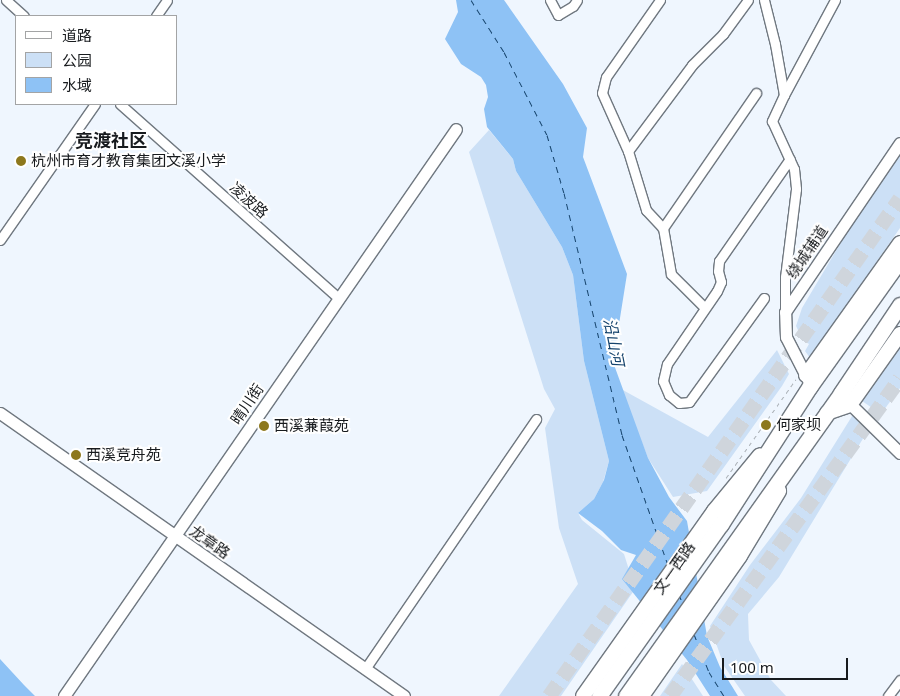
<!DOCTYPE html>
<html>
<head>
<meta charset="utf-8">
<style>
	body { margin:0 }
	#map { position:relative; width:900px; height:696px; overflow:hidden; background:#eff6fe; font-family:"Noto Sans","Noto Sans SC",sans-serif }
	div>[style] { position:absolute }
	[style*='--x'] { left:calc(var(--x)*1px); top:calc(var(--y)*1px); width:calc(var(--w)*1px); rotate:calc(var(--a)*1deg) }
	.green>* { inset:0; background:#cce0f6 }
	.water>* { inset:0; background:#8ec2f5 }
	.ferry>* { height:1px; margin-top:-0.5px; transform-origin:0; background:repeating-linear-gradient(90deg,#16446d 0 6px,transparent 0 11px) }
	.trunk-tunnel>* { height:15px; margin-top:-7.5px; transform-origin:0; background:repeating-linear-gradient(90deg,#cfd5dc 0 15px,transparent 0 23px) }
	.path>* { height:1px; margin-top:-0.5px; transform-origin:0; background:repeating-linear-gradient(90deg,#abb1b7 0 4px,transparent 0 8px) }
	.roads { filter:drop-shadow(1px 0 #707880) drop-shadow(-1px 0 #707880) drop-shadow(0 1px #707880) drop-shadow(0 -1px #707880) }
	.minor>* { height:9px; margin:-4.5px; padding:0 4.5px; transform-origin:4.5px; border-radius:4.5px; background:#fff }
	.tertiary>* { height:11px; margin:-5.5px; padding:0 5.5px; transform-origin:5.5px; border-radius:5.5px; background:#fff }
	.secondary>* { height:14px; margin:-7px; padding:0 7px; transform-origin:7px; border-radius:7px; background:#fff }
	.primary>* { height:15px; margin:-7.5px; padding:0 7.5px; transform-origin:7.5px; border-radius:7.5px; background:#fff }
	.dots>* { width:14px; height:14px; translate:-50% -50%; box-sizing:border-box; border:2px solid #fff; border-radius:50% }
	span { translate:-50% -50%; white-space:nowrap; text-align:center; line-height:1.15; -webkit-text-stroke:4px #fff; paint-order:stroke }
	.poi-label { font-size:15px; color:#181b1e }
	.left { translate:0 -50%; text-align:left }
	.street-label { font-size:15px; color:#181b1e }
	.water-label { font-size:16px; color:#16446d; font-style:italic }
	.quarter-label { font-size:18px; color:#181b1e; font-weight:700 }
	.legend { position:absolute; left:15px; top:15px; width:162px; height:90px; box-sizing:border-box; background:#fff; border:1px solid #a3a4a5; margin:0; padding:6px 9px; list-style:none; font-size:15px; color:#181b1e }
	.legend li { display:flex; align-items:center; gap:10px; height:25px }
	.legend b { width:25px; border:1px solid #a3a4a5 }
	.scale { position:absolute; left:722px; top:658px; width:126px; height:22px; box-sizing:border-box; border:2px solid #181b1e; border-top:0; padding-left:6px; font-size:15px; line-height:18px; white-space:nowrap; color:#181b1e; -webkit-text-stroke:4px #fff; paint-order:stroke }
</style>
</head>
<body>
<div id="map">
	<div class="green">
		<i style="clip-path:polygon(489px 130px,513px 159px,516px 171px,562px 247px,573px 275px,584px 361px,609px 461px,603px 482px,594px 499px,578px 513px,582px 520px,624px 554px,635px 589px,561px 696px,499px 696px,578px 584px,559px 528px,545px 428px,555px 409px,544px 389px,469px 152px)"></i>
		<i style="clip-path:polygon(900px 153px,900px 228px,810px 358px,805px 351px,809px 344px,803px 340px,796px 326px,802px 308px,849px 229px)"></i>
		<i style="clip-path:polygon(900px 347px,900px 388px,881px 414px,862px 401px)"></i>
		<i style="clip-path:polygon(777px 350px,789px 374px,782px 386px,707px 491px,673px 497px,648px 458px,621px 389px,708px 437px)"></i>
		<i style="clip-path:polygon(854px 413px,867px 432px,779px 577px,748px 614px,749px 640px,771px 680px,786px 696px,745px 696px,724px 666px,710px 626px,750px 565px,801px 498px)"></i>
		<i style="clip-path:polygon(682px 664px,703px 696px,660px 696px)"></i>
	</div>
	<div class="water">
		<i style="clip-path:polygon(456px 0,504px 0,563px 84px,587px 128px,583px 157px,627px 274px,613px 362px,648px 458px,669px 497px,687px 521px,707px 636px,720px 667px,738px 696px,710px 696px,687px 660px,622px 579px,636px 555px,621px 550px,602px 531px,578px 513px,594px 499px,604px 480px,609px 461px,584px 361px,573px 275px,562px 247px,516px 171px,513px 159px,487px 127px,484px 109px,488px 97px,486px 85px,481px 77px,461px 64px,445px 39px,458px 12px)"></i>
		<i style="clip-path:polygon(0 659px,24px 685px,35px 696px,0 696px)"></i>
	</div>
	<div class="ferry">
		<i style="--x:471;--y:0;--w:62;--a:57.6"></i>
		<i style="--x:504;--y:52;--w:93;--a:62.6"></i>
		<i style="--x:547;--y:135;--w:60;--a:73.7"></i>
		<i style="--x:564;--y:193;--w:249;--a:76.5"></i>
		<i style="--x:622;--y:435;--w:138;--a:70.5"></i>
		<i style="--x:679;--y:594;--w:12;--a:70"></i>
		<i style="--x:694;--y:634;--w:41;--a:68.5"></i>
		<i style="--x:709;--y:672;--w:28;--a:58"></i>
	</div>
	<div class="trunk-tunnel">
		<i style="--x:549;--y:696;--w:609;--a:-54.82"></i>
		<i style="--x:670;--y:696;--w:392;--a:-54.1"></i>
	</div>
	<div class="path">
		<i style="--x:726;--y:478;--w:121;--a:-54.7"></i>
	</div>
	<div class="roads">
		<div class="minor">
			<i style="--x:6;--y:0;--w:24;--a:42"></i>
			<i style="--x:550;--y:0;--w:17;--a:62"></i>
			<i style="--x:558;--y:15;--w:17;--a:-31"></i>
			<i style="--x:573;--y:6;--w:7;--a:-56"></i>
			<i style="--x:660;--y:0;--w:94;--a:125"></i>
			<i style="--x:606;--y:77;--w:16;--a:104"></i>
			<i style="--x:602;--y:93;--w:64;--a:65.9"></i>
			<i style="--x:628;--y:151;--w:62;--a:73"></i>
			<i style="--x:646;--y:210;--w:25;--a:47"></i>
			<i style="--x:663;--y:228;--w:47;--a:80.1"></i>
			<i style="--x:671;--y:274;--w:47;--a:45"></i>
			<i style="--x:764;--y:0;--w:45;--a:76"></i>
			<i style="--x:775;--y:44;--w:52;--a:80"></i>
			<i style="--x:784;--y:95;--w:29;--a:115"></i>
			<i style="--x:772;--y:121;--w:53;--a:65.4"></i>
			<i style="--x:794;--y:169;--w:20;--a:84"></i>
			<i style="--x:796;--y:189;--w:89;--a:97.1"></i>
			<i style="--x:785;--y:277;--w:35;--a:90"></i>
			<i style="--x:156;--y:16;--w:19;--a:-55"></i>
			<i style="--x:784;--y:95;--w:108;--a:-61.8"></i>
			<i style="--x:120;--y:104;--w:290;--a:41.6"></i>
			<i style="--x:628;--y:151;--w:107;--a:-53.3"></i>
			<i style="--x:692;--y:65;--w:44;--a:-45"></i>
			<i style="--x:723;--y:34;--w:42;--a:-53.7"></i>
			<i style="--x:663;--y:228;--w:164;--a:-55.4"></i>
			<i style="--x:0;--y:240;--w:166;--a:-55.1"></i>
			<i style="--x:764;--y:298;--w:128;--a:125.8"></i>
			<i style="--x:689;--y:402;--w:10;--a:174"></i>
			<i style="--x:679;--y:403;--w:13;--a:-141"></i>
			<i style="--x:669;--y:395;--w:15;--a:-113"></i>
			<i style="--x:663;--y:381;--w:17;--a:-77"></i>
			<i style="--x:667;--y:364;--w:88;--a:-55.6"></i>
			<i style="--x:717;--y:291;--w:10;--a:-66"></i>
			<i style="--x:721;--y:282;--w:11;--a:-105"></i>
			<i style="--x:718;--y:271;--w:10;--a:-84"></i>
			<i style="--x:719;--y:261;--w:124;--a:-55.2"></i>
			<i style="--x:365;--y:669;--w:303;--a:-55.6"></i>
			<i style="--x:888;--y:696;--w:20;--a:-53"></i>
		</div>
		<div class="tertiary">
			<i style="--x:808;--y:380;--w:48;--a:-117.1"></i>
			<i style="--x:786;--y:337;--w:25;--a:-92"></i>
			<i style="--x:785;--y:312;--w:204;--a:-55.8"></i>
			<i style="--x:845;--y:399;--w:77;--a:44.5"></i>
			<i style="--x:0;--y:413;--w:493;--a:35"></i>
			<i style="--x:64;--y:696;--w:689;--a:-55.34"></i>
		</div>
		<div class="secondary">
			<i style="--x:806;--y:375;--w:162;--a:-54.5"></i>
			<i style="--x:827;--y:413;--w:24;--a:-19"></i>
			<i style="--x:850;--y:405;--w:87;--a:-54.8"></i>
			<i style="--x:583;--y:696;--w:227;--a:-54.7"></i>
			<i style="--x:714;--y:511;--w:72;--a:-50.6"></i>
			<i style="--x:642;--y:696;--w:171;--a:-55"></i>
			<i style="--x:740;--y:556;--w:76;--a:-59"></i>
		</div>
		<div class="primary">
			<i style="--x:599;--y:696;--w:211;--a:-54.7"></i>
			<i style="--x:721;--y:524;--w:164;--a:-57.2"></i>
			<i style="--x:810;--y:386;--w:155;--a:-54.5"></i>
			<i style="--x:626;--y:696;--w:372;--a:-54.6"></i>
			<i style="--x:841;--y:393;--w:106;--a:-56.2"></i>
		</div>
	</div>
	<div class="dots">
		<i style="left:21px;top:161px;background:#8d781d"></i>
		<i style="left:766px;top:425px;background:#8d781d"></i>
		<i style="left:264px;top:426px;background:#8d781d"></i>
		<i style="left:76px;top:455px;background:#8d781d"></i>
	</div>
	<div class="poi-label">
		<span class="left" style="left:31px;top:161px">杭州市育才教育集团文溪小学</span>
		<span class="left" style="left:776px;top:425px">何家坝</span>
		<span class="left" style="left:274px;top:426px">西溪蒹葭苑</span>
		<span class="left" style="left:86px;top:455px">西溪竞舟苑</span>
	</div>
	<div class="street-label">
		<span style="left:249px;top:200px;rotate:42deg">凌波路</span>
		<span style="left:807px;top:252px;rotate:-56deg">绕城辅道</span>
		<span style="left:247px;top:404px;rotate:-56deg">晴川街</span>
		<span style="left:210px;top:542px;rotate:35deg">龙章路</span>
		<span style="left:674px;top:568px;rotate:-55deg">文一西路</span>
	</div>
	<div class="water-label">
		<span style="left:614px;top:342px;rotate:79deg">沿山河</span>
	</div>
	<div class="quarter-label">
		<span style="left:111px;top:140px">竞渡社区</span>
	</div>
	<ul class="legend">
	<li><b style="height:6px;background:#fff"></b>道路</li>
	<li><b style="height:14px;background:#cce0f6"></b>公园</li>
	<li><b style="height:14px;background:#8ec2f5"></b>水域</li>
	</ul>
	<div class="scale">100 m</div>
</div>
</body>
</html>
